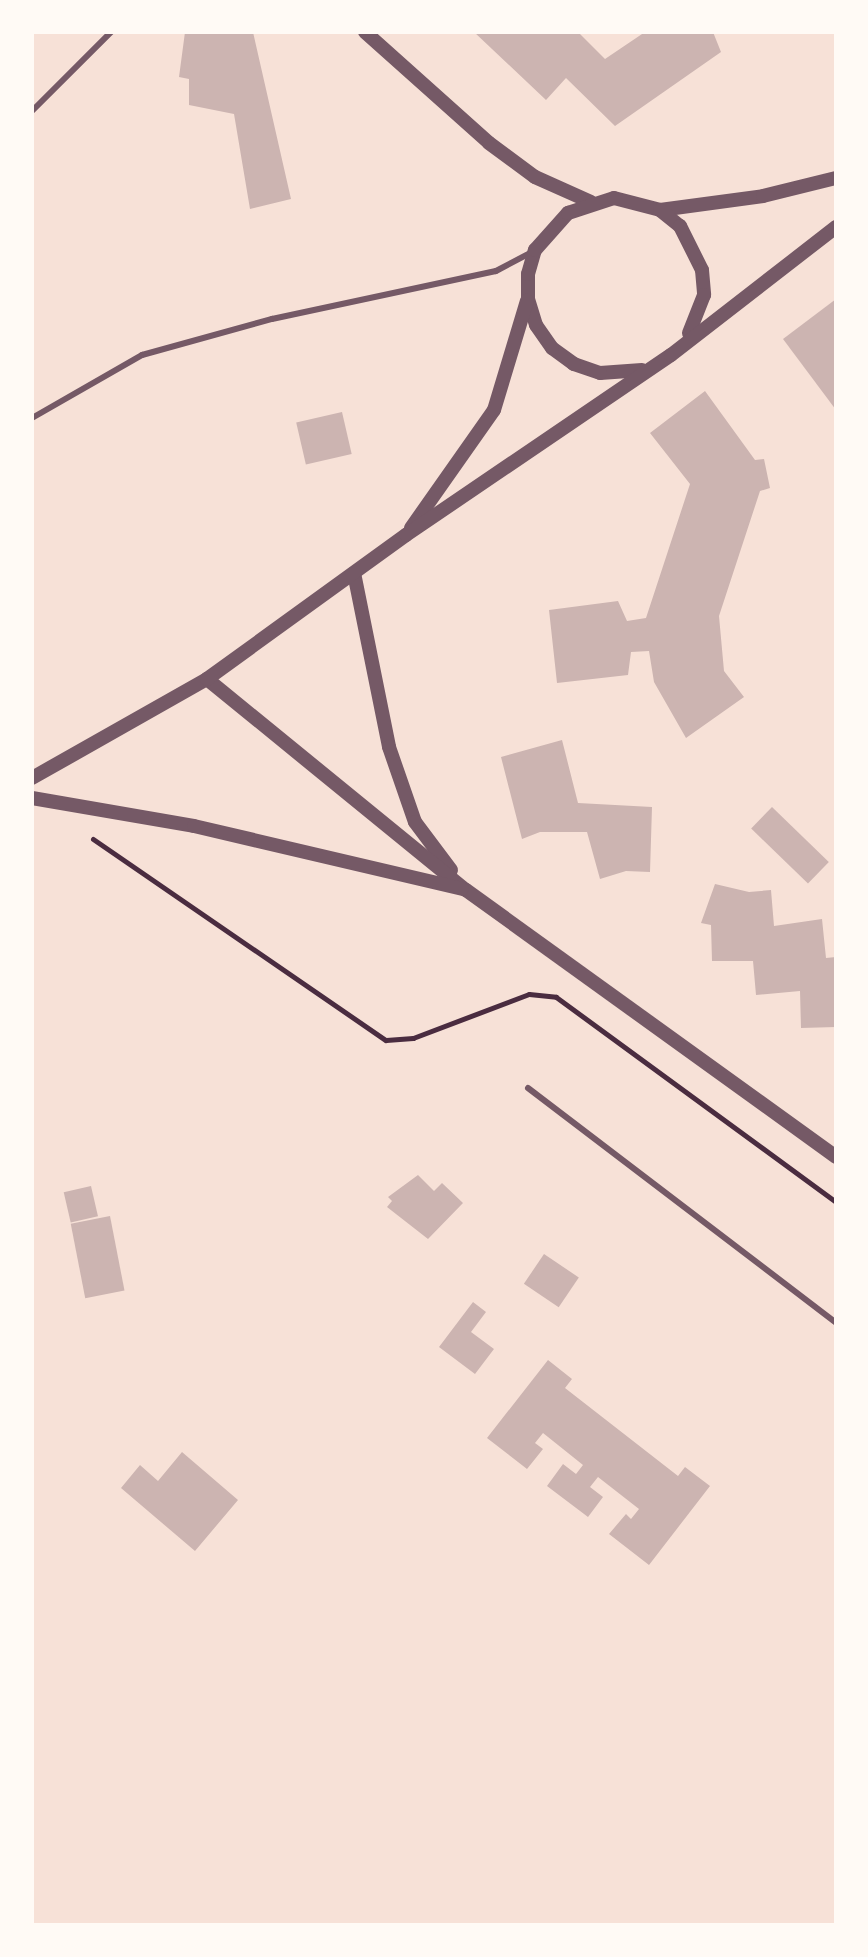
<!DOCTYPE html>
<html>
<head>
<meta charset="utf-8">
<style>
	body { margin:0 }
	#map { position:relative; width:868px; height:1957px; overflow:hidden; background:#f7e1d7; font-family:Barlow,sans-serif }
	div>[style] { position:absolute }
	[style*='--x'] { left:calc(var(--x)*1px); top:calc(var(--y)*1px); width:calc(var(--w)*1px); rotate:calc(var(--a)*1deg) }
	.building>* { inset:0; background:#ccb4b1; transform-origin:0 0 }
	.path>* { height:5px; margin:-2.5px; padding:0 2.5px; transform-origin:2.5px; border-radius:2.5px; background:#4a2c40 }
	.service>* { height:6px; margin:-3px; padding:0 3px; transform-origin:3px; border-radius:3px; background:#755966 }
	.tertiary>* { height:14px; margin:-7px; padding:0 7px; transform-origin:7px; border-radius:7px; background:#755966 }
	span { translate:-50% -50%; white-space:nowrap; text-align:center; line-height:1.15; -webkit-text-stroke:7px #fffaf5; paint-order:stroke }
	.frame { position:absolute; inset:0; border:34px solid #fffaf5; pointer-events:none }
</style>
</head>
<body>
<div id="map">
	<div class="building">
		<i style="clip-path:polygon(185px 32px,253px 32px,291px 199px,250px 209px,234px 114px,189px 105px,189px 79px,179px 77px)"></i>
		<i style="clip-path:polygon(474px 32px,578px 32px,605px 59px,645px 32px,713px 32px,721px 52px,615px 126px,566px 78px,546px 100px)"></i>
		<i style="clip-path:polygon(836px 299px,836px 410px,783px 339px)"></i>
		<i style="clip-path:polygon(705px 391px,755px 460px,764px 459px,770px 488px,760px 491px,719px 616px,724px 671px,744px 697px,686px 738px,654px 682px,649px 651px,631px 652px,628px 675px,557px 683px,549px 610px,618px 601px,627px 621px,646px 618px,690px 484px,650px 433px)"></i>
		<i style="left:342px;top:412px;width:43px;height:47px;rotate:77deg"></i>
		<i style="clip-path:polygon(562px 740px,578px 803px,652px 807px,650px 872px,626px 871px,600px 879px,587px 832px,540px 832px,522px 839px,501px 757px)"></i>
		<i style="left:772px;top:807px;width:79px;height:30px;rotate:44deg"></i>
		<i style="clip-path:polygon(715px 884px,749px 892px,771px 890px,774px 926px,822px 919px,826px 958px,836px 957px,836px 1027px,801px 1028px,800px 991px,756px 995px,753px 961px,712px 961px,711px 925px,701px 923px)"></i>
		<i style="clip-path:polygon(418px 1175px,434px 1191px,442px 1183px,463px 1203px,428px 1239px,387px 1207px,392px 1201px,388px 1197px)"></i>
		<i style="left:91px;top:1186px;width:31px;height:28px;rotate:77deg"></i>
		<i style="left:110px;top:1216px;width:76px;height:40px;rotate:79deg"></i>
		<i style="left:544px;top:1254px;width:42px;height:36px;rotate:34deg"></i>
		<i style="clip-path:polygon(473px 1302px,486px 1312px,471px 1332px,494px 1349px,475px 1374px,439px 1347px)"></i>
		<i style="clip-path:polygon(548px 1360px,572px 1379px,565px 1388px,678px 1476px,685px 1467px,710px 1486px,649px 1565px,609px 1534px,626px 1514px,631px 1519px,639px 1509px,598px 1477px,590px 1487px,603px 1497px,588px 1517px,547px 1486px,563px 1464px,576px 1474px,583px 1465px,543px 1433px,535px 1443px,543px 1449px,527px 1469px,487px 1438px)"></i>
		<i style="clip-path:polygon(182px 1452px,238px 1500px,195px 1551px,121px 1488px,140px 1465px,158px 1481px)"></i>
	</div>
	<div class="path">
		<i style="--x:93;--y:839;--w:355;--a:34.5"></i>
		<i style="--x:386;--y:1040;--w:27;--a:-4"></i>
		<i style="--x:413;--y:1038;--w:124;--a:-20.8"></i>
		<i style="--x:529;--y:994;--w:27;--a:6"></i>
		<i style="--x:556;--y:997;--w:347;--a:36.2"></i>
	</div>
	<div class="service">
		<i style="--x:32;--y:111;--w:112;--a:-45"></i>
		<i style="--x:32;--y:418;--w:127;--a:-29.8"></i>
		<i style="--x:142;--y:355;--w:135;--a:-15.5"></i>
		<i style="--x:272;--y:319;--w:229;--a:-12.1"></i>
		<i style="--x:496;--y:271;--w:41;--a:-27.8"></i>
		<i style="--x:528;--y:1088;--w:387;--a:37.3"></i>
	</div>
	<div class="tertiary">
		<i style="--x:365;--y:32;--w:166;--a:41.8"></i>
		<i style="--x:489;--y:143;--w:57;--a:36.5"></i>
		<i style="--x:535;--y:177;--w:61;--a:24.1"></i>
		<i style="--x:660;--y:210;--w:104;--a:-7.7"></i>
		<i style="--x:763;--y:196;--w:75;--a:-13.9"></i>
		<i style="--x:642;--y:370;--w:42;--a:175.9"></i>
		<i style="--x:600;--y:373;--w:28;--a:-161"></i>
		<i style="--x:574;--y:364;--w:27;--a:-144"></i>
		<i style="--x:552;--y:348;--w:28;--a:-125"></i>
		<i style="--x:536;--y:325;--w:27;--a:-107"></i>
		<i style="--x:528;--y:299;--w:25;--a:-90"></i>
		<i style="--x:528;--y:274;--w:25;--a:-74"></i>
		<i style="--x:535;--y:250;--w:50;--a:-48.3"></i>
		<i style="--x:568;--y:213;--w:48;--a:-18.1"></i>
		<i style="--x:614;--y:198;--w:48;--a:14.6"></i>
		<i style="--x:660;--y:210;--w:26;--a:39"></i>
		<i style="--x:680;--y:226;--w:49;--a:63.4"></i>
		<i style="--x:702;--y:270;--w:25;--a:85"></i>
		<i style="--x:704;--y:295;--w:41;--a:111.5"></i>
		<i style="--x:411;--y:528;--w:144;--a:-54.9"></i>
		<i style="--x:494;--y:410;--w:114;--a:-73.2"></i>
		<i style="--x:354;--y:573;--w:177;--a:78.6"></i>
		<i style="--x:389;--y:747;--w:79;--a:70.9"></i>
		<i style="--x:415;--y:822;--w:60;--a:53.1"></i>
		<i style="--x:207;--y:679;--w:334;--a:39.2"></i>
		<i style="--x:466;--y:890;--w:456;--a:35.8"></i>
		<i style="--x:32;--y:778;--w:201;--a:-29.5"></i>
		<i style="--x:207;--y:679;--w:246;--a:-35.9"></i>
		<i style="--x:406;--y:535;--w:320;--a:-34.2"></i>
		<i style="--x:671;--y:355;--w:209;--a:-37.8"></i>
		<i style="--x:32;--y:798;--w:164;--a:9.8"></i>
		<i style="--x:194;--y:826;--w:275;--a:13.2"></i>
	</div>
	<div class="frame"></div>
</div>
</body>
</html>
